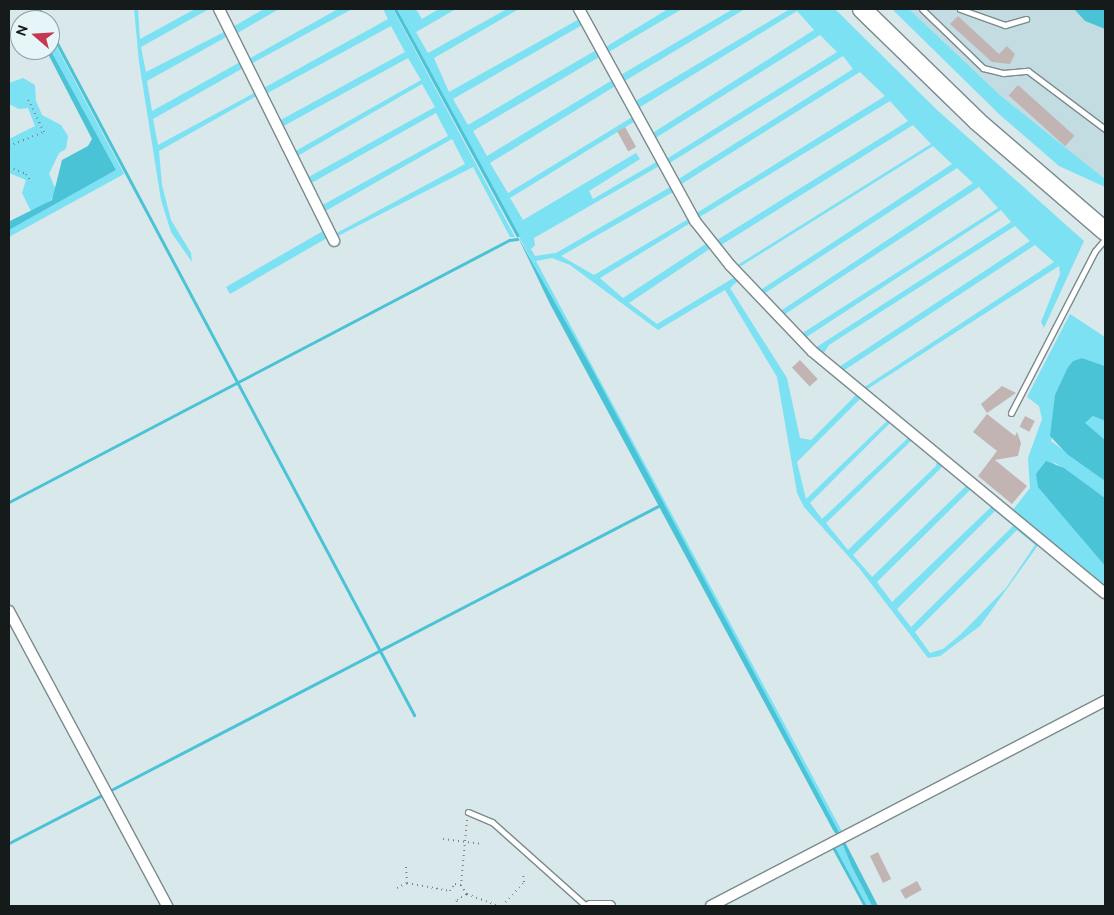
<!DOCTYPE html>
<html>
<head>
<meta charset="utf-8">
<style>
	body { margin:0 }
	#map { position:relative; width:1114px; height:915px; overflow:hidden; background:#d9e8eb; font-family:Ubuntu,sans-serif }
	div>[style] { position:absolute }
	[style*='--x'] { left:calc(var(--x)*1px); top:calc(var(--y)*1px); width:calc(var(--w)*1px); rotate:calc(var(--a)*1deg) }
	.built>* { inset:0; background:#c3dce1 }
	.green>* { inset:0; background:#7ce1f3; transform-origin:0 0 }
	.water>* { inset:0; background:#4bc3d6 }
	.stream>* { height:3px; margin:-1.5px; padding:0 1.5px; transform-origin:1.5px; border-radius:1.5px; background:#4bc3d6 }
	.building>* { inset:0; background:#c3b4b4; transform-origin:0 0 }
	.path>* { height:2px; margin-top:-1px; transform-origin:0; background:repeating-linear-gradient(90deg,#798486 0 1px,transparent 0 5px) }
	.roads { filter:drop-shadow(1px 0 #7b8a8c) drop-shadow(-1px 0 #7b8a8c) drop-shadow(0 1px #7b8a8c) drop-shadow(0 -1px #7b8a8c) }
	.lane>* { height:5px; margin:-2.5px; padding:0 2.5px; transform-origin:2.5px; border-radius:2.5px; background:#fff }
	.street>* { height:10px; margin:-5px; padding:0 5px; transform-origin:5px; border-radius:5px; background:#fff }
	.highway>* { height:18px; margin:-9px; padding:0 9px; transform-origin:9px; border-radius:9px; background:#fff }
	span { translate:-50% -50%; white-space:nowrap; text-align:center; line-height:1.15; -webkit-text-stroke:4px #e6f5f8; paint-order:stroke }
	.frame { position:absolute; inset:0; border:10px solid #151a1b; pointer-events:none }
	.north { position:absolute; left:10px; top:10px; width:50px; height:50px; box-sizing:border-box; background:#e6f5f8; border:1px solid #929da0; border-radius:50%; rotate:289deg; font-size:14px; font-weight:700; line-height:20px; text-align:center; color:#151a1b }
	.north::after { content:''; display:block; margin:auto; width:18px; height:22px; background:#c73751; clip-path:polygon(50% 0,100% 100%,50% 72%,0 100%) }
</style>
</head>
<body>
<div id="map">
	<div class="built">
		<i style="clip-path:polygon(909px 9px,1074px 9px,1085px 21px,1105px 29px,1105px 179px,1001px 96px)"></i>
	</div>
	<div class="green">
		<i style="clip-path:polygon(134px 9px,138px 9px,140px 39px,195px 9px,209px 9px,141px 47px,146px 72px,226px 31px,228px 36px,147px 81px,152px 111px,242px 61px,245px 67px,153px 119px,158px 145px,256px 92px,258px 95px,159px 151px,162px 185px,171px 220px,191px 253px,192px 262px,171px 232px,161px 200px,139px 62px)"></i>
		<i style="clip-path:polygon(264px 9px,279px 9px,234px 35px,231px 28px)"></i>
		<i style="clip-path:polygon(338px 9px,352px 9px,249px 65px,247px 60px)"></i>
		<i style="clip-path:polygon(383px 9px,393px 9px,515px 237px,510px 237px,473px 167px,334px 238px,333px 235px,465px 164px,452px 139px,322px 213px,319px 207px,448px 136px,436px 113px,308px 185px,305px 179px,435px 107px,422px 84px,294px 158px,292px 153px,421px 80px,408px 58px,280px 128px,277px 122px,405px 52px,391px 26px,264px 95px,262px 89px,388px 19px)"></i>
		<i style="clip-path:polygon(evenodd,397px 9px,416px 9px,422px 19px,439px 9px,456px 9px,416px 32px,428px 53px,507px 9px,519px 9px,434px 58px,449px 92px,581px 18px,584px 24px,453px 99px,468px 125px,598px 49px,601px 56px,473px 131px,487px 156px,614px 79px,617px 85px,490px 163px,508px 193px,634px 116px,637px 120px,510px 198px,523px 220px,636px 153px,640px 159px,589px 191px,593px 199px,658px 161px,661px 165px,534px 238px,535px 245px,531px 249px,535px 256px,556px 253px,672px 186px,675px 191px,561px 256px,594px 275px,690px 218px,692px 222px,600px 278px,623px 298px,707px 243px,711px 248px,629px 303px,657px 324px,735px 277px,739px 280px,730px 288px,787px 378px,800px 438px,811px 440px,857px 394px,1039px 544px,980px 626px,940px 656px,928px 658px,859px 568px,804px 507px,797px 493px,777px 377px,725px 290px,658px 330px,570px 265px,552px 258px,536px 261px,844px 835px,841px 836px,796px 754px,397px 9px,861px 398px,888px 420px,806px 499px,797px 462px,861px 398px,397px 9px,891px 422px,908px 438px,822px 519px,810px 503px,891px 422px,397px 9px,912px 440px,937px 461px,936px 466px,848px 550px,826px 523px,912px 440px,397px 9px,943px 466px,966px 486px,872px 577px,853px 555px,943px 466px,397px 9px,971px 489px,991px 507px,892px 602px,877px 582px,971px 489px,397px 9px,995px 511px,1013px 526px,911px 627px,897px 609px,995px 511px,397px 9px,1017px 530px,1035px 545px,1006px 588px,961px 634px,943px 649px,930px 653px,915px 632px,1017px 530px)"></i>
		<i style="clip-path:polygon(668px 9px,682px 9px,607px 53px,604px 48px)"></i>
		<i style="clip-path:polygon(733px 9px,745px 9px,623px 82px,619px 76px)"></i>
		<i style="clip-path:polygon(790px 9px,835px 9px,936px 109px,1084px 241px,1044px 328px,1041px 322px,1060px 274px,1059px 266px,866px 390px,863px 388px,1054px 262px,1035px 245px,843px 371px,839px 367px,1030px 241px,1015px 226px,829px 345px,823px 354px,815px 348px,1011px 222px,1001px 210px,805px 338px,801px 334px,998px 208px,979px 187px,782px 316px,779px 312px,973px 183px,957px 168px,762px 295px,759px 291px,952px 164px,933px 146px,738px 268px,736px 266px,931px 144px,913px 125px,718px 247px,714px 242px,908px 121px,890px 101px,698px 218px,695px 214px,885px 96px,860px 72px,680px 185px,677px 180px,853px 69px,843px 56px,668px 164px,665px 160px,837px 52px,820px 35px,654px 139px,651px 134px,814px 30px,797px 11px,637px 109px,634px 102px)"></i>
		<i style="clip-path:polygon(892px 9px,909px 9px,1001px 96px,1105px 179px,1105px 187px,1059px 166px,1000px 115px)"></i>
		<i style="clip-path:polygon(50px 34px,124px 174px,9px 237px,9px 230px,116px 170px,50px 49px)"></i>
		<i style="clip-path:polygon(23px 78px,35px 85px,36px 101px,42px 115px,61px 125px,68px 136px,66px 149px,59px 153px,49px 174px,56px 190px,55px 196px,43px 207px,31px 211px,22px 193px,26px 180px,9px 173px,9px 139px,35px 126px,28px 108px,19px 109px,9px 104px,9px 83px)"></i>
		<i style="left:323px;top:231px;width:8px;height:112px;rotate:60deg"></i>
		<i style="clip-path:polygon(1070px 314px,1105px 337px,1105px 366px,1082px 358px,1073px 361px,1068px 367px,1051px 441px,1105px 481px,1105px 498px,1054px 462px,1077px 533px,1105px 566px,1105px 586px,1012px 511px,1030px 488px,1028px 458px,1042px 419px,1039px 406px,1027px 397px)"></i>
		<i style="clip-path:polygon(1093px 416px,1105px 421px,1105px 440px,1088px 428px,1085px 423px)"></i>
		<i style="clip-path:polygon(842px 843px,852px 867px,872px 906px,867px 906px,835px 847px)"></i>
	</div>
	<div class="water">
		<i style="clip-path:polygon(1074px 9px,1105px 9px,1105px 29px,1085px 21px)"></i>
		<i style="clip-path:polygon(50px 49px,116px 170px,9px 230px,10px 221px,52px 200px,62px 160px,88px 146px,92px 139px,46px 50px)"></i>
		<i style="clip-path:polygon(517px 235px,591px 367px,841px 836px,838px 837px,833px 830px,550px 304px)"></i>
		<i style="clip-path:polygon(1082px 358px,1105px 366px,1105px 421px,1093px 416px,1085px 423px,1105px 440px,1105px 481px,1067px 454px,1050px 436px,1055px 395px,1068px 367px,1073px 361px)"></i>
		<i style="clip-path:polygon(1046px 461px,1064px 468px,1105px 498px,1105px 566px,1038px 487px,1036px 474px)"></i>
		<i style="clip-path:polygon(845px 842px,878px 906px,872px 906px,852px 867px,842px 843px)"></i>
	</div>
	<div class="stream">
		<i style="--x:39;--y:9;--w:13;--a:61"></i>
		<i style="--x:395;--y:9;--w:257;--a:61.6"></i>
		<i style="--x:50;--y:30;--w:776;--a:62.01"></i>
		<i style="--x:9;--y:502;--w:564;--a:-27.65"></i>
		<i style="--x:509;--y:240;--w:8;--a:-7"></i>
		<i style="--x:111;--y:790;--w:619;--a:-27.43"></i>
		<i style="--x:9;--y:843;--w:105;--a:-27.3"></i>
		<i style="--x:833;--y:847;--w:67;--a:61.5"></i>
	</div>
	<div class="building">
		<i style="clip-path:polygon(958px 16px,999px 54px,1007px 46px,1015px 54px,1010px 64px,992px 62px,950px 24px)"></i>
		<i style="left:1018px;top:85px;width:76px;height:14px;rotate:42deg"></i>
		<i style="left:625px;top:127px;width:23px;height:9px;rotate:61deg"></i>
		<i style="left:800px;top:360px;width:26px;height:11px;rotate:47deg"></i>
		<i style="clip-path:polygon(1002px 386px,1016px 393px,987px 413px,981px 404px)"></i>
		<i style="clip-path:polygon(987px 414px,1015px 436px,1017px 432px,1021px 443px,1018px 456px,995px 460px,1027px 486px,1012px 504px,978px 476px,997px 451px,973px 432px)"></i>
		<i style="left:1025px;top:416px;width:11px;height:12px;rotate:27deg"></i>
		<i style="left:878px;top:852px;width:30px;height:9px;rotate:64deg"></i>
		<i style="left:917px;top:881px;width:10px;height:19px;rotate:61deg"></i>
	</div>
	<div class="path">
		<i style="--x:9;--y:146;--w:38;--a:-22"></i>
		<i style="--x:44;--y:132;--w:39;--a:-116"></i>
		<i style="--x:9;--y:167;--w:18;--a:22"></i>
		<i style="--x:26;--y:174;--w:10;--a:53"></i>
		<i style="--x:467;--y:820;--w:65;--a:95.3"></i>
		<i style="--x:461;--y:885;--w:11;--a:56"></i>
		<i style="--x:467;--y:894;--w:33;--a:21"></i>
		<i style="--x:443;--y:839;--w:40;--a:7.1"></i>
		<i style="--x:406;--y:867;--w:15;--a:86"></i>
		<i style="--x:397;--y:888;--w:11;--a:-27"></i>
		<i style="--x:407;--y:883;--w:44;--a:10.5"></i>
		<i style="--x:450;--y:891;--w:9;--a:-54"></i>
		<i style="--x:455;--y:884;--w:6;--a:9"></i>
		<i style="--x:454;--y:906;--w:7;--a:-63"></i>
		<i style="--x:457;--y:900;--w:12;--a:-31"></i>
		<i style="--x:502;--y:906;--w:33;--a:-47"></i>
		<i style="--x:524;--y:882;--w:10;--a:-96"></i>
	</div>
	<div class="roads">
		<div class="lane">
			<i style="--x:922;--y:9;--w:85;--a:44"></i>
			<i style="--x:983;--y:68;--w:21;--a:14"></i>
			<i style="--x:1003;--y:73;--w:25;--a:-5"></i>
			<i style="--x:1028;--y:71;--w:96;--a:37"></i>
			<i style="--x:960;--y:9;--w:48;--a:19.6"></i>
			<i style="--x:1005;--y:25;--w:22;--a:-16"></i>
			<i style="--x:1011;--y:413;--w:182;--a:-62.6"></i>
			<i style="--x:1095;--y:251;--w:16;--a:-50"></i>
			<i style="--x:468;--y:812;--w:26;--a:23"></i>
			<i style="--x:492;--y:822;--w:126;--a:41.8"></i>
		</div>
		<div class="street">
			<i style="--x:219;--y:9;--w:259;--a:63.6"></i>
			<i style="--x:579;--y:9;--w:242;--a:61.3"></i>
			<i style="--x:695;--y:221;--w:56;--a:51.5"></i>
			<i style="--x:730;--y:265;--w:119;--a:46.4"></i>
			<i style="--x:812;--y:351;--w:380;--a:39.6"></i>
			<i style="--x:9;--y:611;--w:335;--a:61.8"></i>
			<i style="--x:590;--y:906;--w:20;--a:0"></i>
			<i style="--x:711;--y:906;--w:444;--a:-27.5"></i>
		</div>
		<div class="highway">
			<i style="--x:862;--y:9;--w:161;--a:44.2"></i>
			<i style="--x:977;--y:121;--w:169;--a:40.7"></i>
		</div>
	</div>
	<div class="frame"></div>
	<div class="north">N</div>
</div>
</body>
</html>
